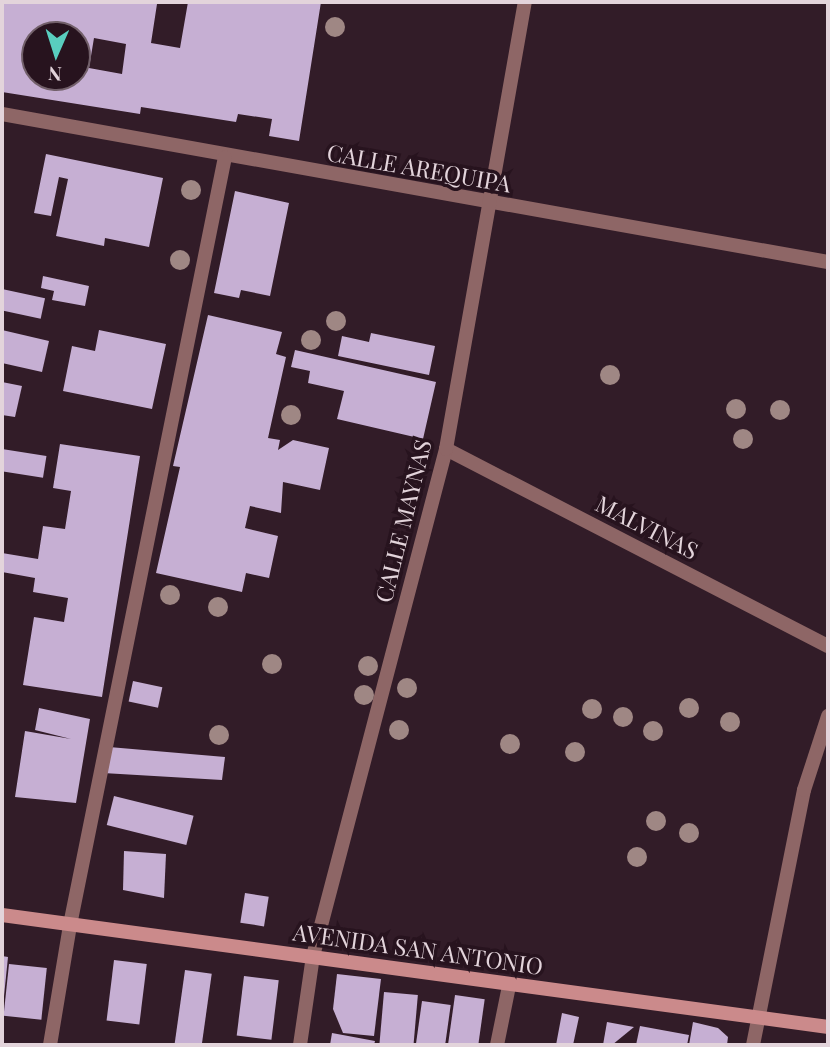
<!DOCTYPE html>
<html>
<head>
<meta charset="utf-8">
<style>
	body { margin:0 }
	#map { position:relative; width:830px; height:1047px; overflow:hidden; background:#321c28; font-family:"Playfair Display",serif }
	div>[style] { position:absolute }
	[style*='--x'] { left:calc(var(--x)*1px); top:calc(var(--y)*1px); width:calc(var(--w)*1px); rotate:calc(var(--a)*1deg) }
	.building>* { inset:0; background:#c6afd3; transform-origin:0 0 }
	.minor>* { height:14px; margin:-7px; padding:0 7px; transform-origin:7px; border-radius:7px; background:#8e6666 }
	.secondary>* { height:14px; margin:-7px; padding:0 7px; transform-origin:7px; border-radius:7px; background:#cb8a8b }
	.trees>* { width:20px; height:20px; margin:-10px; border-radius:50%; background:#9f8784 }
	span { translate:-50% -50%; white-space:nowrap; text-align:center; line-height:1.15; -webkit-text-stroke:7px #27131e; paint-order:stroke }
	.street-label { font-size:23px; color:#e3d4db }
	.frame { position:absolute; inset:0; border:4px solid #e3d4db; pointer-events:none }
	.north { position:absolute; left:21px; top:21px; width:70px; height:70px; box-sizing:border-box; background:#27131e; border:2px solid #72606a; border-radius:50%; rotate:183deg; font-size:19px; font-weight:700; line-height:28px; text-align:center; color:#e3d4db }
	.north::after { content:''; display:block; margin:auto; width:24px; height:32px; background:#59cebf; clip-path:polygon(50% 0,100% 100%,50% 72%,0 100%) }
</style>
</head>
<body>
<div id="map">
	<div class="building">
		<i style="clip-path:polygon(evenodd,2px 2px,157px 4px,151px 43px,180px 48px,188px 2px,321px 2px,299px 141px,269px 136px,272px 119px,238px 114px,236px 122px,141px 107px,140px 114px,2px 92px,2px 2px,35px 35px,77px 35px,77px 77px,35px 77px,35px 35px,2px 2px,94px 38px,126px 44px,122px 74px,89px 68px,94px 38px)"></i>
		<i style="clip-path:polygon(46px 154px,163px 178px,149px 247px,105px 238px,104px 246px,56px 236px,68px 179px,59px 177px,51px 216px,34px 213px)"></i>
		<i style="clip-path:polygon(235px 191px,289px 203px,270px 296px,241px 290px,239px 298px,214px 293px)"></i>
		<i style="clip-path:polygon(43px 276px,89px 286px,85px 306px,52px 300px,54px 291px,41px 288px)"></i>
		<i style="left:2px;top:289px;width:44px;height:21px;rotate:12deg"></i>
		<i style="clip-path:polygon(208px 315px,282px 332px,276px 354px,286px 357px,268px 438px,280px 440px,278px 450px,293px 440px,329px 448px,320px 490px,283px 482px,281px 513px,250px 506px,245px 528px,278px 536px,269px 578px,246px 573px,242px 592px,156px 573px,180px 467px,173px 466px)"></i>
		<i style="clip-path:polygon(2px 330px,49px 341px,42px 372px,2px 363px)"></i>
		<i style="clip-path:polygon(99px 330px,166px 344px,152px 409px,63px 391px,72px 346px,95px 351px)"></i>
		<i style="clip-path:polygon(371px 333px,435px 346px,429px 375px,338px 356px,342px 336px,369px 342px)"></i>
		<i style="clip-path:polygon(295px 350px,436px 382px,423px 439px,337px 419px,344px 391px,308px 383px,310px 371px,291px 367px)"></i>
		<i style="clip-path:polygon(2px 382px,22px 386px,15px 417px,2px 415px)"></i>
		<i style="clip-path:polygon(60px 444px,140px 456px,102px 697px,23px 685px,34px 617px,64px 622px,68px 598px,33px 592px,35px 578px,2px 572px,2px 553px,38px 559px,43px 526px,65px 529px,71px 491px,53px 488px)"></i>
		<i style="left:2px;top:449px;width:45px;height:22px;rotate:9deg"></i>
		<i style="left:133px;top:681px;width:30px;height:21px;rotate:12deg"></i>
		<i style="clip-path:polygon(39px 708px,90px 719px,76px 803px,15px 797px,25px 731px,71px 739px,35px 730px)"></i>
		<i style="clip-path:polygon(109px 747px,225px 757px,222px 780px,103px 773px)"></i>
		<i style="left:114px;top:796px;width:82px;height:30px;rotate:14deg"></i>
		<i style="clip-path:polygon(124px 851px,166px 854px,164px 898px,123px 890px)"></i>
		<i style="left:245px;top:893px;width:24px;height:30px;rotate:9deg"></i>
		<i style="clip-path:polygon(2px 956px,8px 957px,4px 996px,2px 996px)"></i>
		<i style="left:114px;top:960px;width:33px;height:61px;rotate:7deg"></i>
		<i style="left:9px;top:964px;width:38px;height:52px;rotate:6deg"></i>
		<i style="left:185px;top:970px;width:27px;height:76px;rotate:8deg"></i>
		<i style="clip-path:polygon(337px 974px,381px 979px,374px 1036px,343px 1033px,333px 1009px)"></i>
		<i style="left:244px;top:976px;width:35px;height:60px;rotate:7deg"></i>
		<i style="left:384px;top:992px;width:34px;height:53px;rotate:5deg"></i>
		<i style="left:455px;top:995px;width:30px;height:50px;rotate:8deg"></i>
		<i style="left:422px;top:1001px;width:29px;height:44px;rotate:8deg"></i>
		<i style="clip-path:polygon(562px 1013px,579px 1017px,573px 1045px,556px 1045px)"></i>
		<i style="clip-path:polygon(607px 1022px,634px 1027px,612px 1045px,603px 1045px)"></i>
		<i style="clip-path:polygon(693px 1022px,718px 1028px,728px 1037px,727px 1045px,689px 1045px)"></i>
		<i style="clip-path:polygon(640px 1026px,689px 1035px,687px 1045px,636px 1045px)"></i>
		<i style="clip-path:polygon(332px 1033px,375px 1041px,374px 1045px,330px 1045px)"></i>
	</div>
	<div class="minor">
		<i style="--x:2;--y:114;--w:839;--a:10.16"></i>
		<i style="--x:446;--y:449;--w:430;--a:27.3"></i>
		<i style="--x:50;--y:1045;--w:122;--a:-80.5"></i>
		<i style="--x:70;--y:925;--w:783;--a:-78.59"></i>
		<i style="--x:300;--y:1045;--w:90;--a:-81.7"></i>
		<i style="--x:313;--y:956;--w:524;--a:-75.3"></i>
		<i style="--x:446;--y:449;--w:454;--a:-80"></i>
		<i style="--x:497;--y:1045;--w:60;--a:-78.5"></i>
		<i style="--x:753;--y:1045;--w:260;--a:-78.7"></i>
		<i style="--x:804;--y:790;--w:78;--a:-72"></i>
	</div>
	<div class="secondary">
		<i style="--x:2;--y:915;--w:834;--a:7.72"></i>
	</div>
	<div class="trees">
		<i style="left:335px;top:27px"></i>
		<i style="left:191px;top:190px"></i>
		<i style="left:180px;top:260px"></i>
		<i style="left:336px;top:321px"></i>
		<i style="left:311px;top:340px"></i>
		<i style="left:610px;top:375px"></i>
		<i style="left:736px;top:409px"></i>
		<i style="left:780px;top:410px"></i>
		<i style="left:291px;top:415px"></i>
		<i style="left:743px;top:439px"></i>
		<i style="left:170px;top:595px"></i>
		<i style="left:218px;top:607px"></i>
		<i style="left:272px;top:664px"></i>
		<i style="left:368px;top:666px"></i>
		<i style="left:407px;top:688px"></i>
		<i style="left:364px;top:695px"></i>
		<i style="left:689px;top:708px"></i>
		<i style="left:592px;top:709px"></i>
		<i style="left:623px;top:717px"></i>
		<i style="left:730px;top:722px"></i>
		<i style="left:399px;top:730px"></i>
		<i style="left:653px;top:731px"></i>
		<i style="left:219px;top:735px"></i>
		<i style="left:510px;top:744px"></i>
		<i style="left:575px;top:752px"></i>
		<i style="left:656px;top:821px"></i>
		<i style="left:689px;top:833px"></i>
		<i style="left:637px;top:857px"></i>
	</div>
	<div class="street-label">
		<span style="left:419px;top:168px;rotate:10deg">CALLE AREQUIPA</span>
		<span style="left:403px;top:521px;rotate:-76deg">CALLE MAYNAS</span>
		<span style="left:647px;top:527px;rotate:27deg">MALVINAS</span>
		<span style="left:418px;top:949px;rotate:8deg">AVENIDA SAN ANTONIO</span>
	</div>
	<div class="frame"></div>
	<div class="north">N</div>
</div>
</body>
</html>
